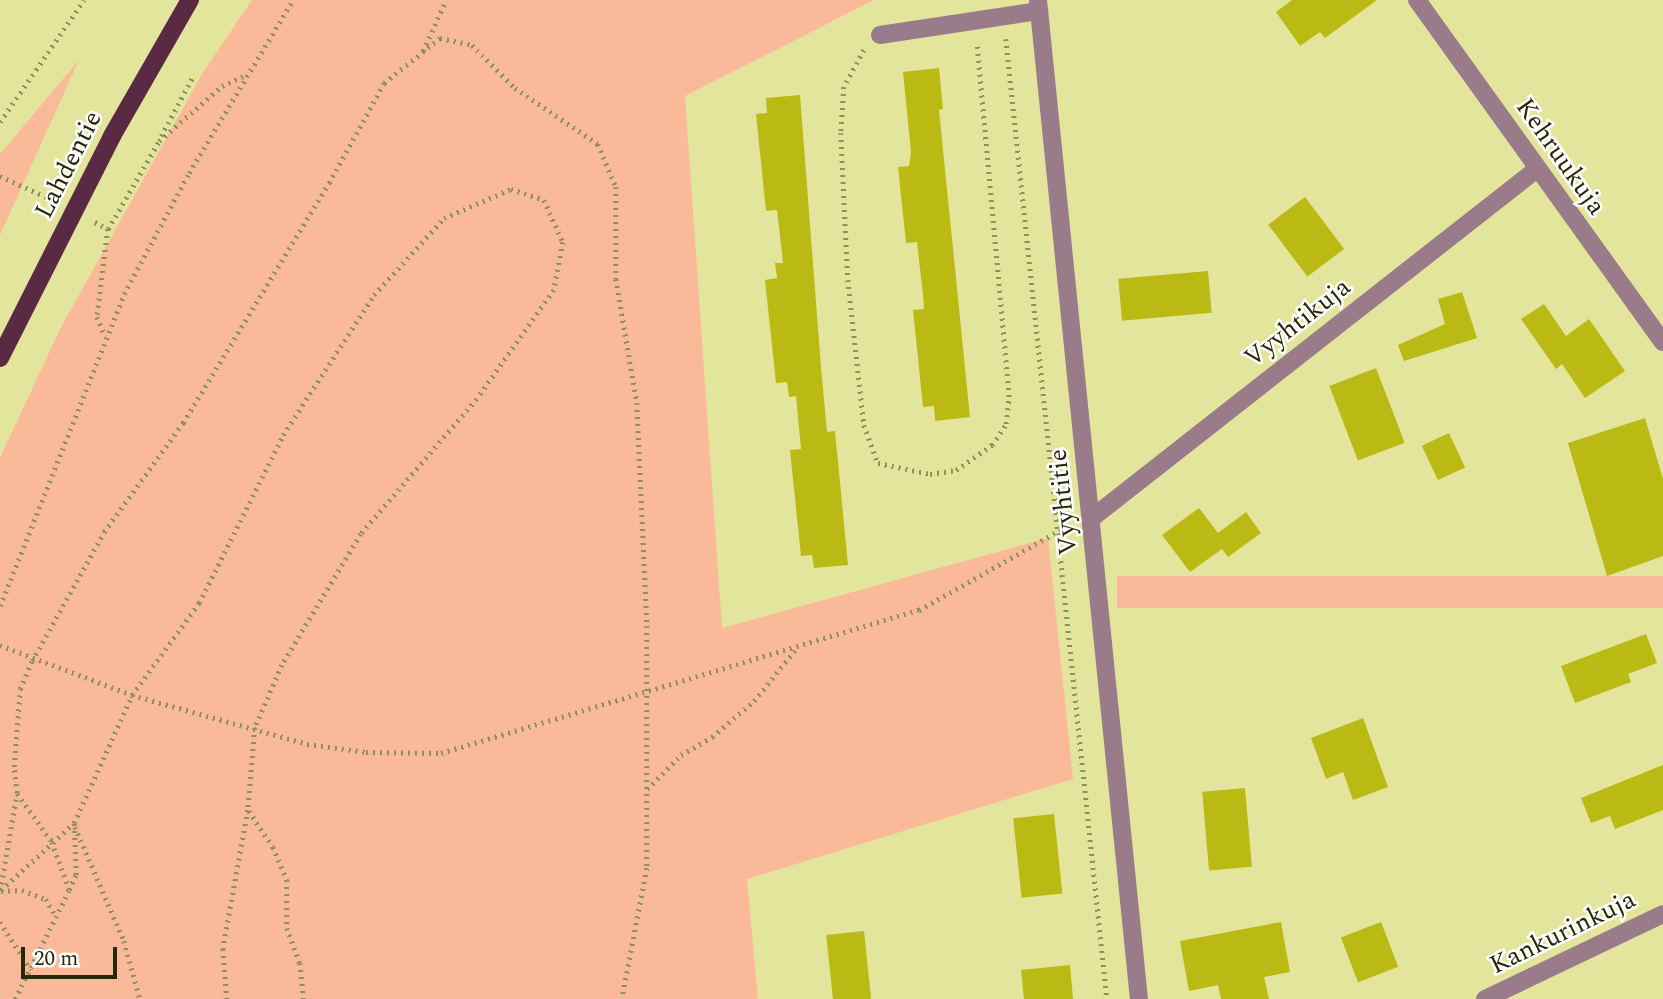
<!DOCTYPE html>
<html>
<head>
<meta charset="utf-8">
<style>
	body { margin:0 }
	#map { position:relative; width:1663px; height:999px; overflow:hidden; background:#e4e59d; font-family:Spectral,serif }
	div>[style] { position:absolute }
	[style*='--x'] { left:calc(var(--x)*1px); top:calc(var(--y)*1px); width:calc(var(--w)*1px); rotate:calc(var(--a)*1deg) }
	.green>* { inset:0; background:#faba99; transform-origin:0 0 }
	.building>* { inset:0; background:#bbb913; transform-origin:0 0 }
	.path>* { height:4.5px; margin-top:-2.25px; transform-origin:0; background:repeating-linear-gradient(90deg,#8f905b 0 2px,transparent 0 7px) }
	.minor>* { height:18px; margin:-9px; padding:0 9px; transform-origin:9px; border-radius:9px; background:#997b89 }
	.major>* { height:18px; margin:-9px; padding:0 9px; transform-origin:9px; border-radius:9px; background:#5a2a44 }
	span { translate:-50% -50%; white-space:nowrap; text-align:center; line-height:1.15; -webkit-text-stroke:5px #fff; paint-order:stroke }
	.street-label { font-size:26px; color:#272709 }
	.scale { position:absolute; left:21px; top:947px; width:96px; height:32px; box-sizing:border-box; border:4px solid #272709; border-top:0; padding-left:9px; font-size:21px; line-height:24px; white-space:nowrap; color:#272709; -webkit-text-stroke:5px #fff; paint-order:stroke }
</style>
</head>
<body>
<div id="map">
	<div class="green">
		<i style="clip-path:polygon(252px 0,874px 0,685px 96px,722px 628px,1048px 538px,1073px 779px,747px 879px,758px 999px,0 999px,0 458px,60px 329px,202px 74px)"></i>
		<i style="clip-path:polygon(79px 60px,0 235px,0 154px)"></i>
		<i style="left:1663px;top:576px;width:32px;height:546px;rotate:90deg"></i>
	</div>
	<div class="building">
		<i style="clip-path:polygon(1292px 0,1377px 0,1325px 38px,1320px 32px,1300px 46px,1276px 12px)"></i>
		<i style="clip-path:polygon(939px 68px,943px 109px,939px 110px,970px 417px,935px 421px,934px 406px,923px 407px,913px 310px,924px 309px,923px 295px,917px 242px,906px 243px,898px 167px,909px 166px,911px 152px,903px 72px)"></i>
		<i style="clip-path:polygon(800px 95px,821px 367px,827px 432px,835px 431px,848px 565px,814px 568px,812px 555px,801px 556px,790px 450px,801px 449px,796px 396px,789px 397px,787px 382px,776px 383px,765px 280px,777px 278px,775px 263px,783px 263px,777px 210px,766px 211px,756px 114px,767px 113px,766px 98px)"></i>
		<i style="left:1305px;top:197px;width:65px;height:46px;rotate:53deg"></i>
		<i style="left:1208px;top:271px;width:42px;height:90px;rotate:85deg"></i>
		<i style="clip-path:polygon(1462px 292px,1477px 338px,1404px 361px,1398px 345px,1445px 324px,1438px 299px)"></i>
		<i style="clip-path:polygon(1544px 304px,1566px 336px,1589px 319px,1625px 371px,1585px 398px,1562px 364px,1556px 369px,1521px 319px)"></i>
		<i style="left:1376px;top:368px;width:80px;height:50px;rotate:69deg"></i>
		<i style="clip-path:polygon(1645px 418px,1663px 479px,1663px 556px,1607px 576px,1568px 443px)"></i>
		<i style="left:1449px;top:433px;width:38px;height:30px;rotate:65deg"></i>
		<i style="clip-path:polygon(1199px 508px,1218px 533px,1246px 512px,1261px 533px,1228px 557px,1222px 549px,1190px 572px,1162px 535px)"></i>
		<i style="clip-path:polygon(1646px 634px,1657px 663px,1628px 674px,1631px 682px,1575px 703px,1561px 666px)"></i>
		<i style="clip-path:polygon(1363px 718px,1388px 787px,1353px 800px,1343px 772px,1326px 779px,1311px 738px)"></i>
		<i style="clip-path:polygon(1663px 765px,1663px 810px,1615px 829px,1610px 816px,1591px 823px,1581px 798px)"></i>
		<i style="left:1245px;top:788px;width:79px;height:43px;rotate:85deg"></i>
		<i style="left:1054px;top:814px;width:80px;height:41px;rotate:84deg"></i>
		<i style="clip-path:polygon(1281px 922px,1290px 972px,1264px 977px,1269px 999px,1221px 999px,1218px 985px,1189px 991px,1180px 941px)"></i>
		<i style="left:1381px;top:922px;width:48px;height:43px;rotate:69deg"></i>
		<i style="left:864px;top:931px;width:68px;height:38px;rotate:84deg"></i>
		<i style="clip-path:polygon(1070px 965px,1073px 999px,1024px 999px,1021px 970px)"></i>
	</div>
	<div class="path">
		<i style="--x:1006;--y:39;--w:965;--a:83.99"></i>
		<i style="--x:864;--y:50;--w:42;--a:118.4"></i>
		<i style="--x:844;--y:87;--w:46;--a:93.7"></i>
		<i style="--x:841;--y:133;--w:147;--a:87.3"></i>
		<i style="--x:848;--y:280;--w:146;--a:83.7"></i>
		<i style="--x:864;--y:425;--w:40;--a:69.8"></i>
		<i style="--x:878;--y:463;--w:53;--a:11.9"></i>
		<i style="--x:930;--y:474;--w:26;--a:-9"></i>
		<i style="--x:956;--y:470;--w:44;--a:-34.8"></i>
		<i style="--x:992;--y:445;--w:25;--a:-56"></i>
		<i style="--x:1006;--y:424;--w:27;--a:-84"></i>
		<i style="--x:1009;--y:397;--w:354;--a:-95.2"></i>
		<i style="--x:423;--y:51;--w:56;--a:-65.7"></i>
		<i style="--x:0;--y:122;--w:148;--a:-55.5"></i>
		<i style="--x:161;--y:136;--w:69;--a:-61.6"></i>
		<i style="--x:0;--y:176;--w:58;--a:24.4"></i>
		<i style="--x:95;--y:222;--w:15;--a:28"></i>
		<i style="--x:108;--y:229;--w:89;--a:97.1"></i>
		<i style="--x:97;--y:317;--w:21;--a:67"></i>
		<i style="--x:108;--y:229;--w:102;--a:-59.9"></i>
		<i style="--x:159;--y:141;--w:84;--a:-41.1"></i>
		<i style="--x:222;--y:86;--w:26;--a:-25"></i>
		<i style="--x:0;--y:606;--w:336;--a:-68.3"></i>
		<i style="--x:124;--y:294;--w:137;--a:-61.8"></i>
		<i style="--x:189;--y:173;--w:202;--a:-59"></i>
		<i style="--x:0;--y:645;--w:141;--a:20.7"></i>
		<i style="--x:132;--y:695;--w:182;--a:15.6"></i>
		<i style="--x:307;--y:744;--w:60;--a:7.7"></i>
		<i style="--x:366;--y:752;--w:75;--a:0.8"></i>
		<i style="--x:441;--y:753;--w:499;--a:-16.7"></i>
		<i style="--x:919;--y:610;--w:172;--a:-29.5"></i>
		<i style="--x:647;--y:789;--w:48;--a:-45"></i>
		<i style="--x:681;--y:755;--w:36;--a:-30"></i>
		<i style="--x:712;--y:737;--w:55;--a:-40.6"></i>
		<i style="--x:754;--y:701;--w:65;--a:-51.2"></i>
		<i style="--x:249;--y:811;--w:43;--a:56.3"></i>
		<i style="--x:273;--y:847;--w:36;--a:67"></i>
		<i style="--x:287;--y:880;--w:48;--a:90"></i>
		<i style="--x:287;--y:928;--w:37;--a:70"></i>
		<i style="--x:300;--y:963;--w:36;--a:84"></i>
		<i style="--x:75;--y:827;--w:124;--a:66.7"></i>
		<i style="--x:124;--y:941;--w:60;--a:74.6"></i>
		<i style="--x:1;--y:890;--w:99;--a:-42.5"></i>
		<i style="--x:69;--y:890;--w:17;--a:-65"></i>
		<i style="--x:76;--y:875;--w:52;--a:-92.2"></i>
		<i style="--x:74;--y:823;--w:141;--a:-65.6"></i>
		<i style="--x:132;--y:695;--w:114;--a:-53.9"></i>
		<i style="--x:199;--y:603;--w:188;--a:-63.4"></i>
		<i style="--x:283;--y:435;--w:167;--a:-57"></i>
		<i style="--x:374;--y:295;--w:104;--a:-47.7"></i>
		<i style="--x:444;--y:218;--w:73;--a:-23.4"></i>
		<i style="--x:511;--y:189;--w:35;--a:18"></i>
		<i style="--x:544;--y:200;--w:46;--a:65.7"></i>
		<i style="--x:563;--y:242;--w:49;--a:100.6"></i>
		<i style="--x:554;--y:290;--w:133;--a:125.2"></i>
		<i style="--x:477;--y:399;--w:178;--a:130.7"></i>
		<i style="--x:361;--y:534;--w:153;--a:121.1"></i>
		<i style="--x:282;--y:665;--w:69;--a:113.2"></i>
		<i style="--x:255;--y:728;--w:82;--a:94.9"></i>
		<i style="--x:248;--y:810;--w:141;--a:100.2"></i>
		<i style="--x:223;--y:949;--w:50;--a:85.4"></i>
		<i style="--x:0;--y:891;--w:99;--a:-80.2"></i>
		<i style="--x:17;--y:793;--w:26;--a:-97"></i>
		<i style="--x:14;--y:767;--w:78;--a:-85.6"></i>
		<i style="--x:20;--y:689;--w:30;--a:-67"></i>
		<i style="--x:32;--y:661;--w:148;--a:-60.8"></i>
		<i style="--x:104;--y:532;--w:135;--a:-54.1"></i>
		<i style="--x:183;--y:423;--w:281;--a:-58.7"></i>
		<i style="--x:329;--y:183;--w:114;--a:-61.2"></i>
		<i style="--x:384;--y:83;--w:72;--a:-38.8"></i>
		<i style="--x:440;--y:38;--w:33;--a:12"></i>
		<i style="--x:472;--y:45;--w:61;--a:45"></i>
		<i style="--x:515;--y:88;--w:100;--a:34"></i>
		<i style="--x:598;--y:144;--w:47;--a:67.3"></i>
		<i style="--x:616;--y:187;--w:92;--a:90"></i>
		<i style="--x:616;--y:279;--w:126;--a:80.4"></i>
		<i style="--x:637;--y:403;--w:223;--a:87.4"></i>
		<i style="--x:647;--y:626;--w:242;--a:90"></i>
		<i style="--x:647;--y:868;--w:133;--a:100.8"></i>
		<i style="--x:1;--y:891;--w:21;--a:-3"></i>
		<i style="--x:22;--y:890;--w:26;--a:21"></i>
		<i style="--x:46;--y:899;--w:20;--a:60"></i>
		<i style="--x:0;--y:922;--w:57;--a:57.1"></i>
		<i style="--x:15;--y:999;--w:122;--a:-63.6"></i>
		<i style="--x:69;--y:890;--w:52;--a:-110.2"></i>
		<i style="--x:51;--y:841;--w:58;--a:-125.9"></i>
	</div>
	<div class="minor">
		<i style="--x:1038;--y:0;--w:1004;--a:84.23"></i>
		<i style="--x:1417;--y:0;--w:421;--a:54.3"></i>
		<i style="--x:880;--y:35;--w:161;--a:-8.6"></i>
		<i style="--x:1092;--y:518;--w:566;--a:-38.11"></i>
		<i style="--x:1485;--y:999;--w:197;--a:-25.5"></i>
	</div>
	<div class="major">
		<i style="--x:0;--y:358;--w:249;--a:-63.2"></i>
		<i style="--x:112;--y:136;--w:157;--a:-60.2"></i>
	</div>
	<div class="street-label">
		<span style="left:1560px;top:157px;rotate:55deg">Kehruukuja</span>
		<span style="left:69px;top:165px;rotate:-63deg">Lahdentie</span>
		<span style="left:1298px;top:323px;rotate:-38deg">Vyyhtikuja</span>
		<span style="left:1064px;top:502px;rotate:-96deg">Vyyhtitie</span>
		<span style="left:1563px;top:933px;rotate:-26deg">Kankurinkuja</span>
	</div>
	<div class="scale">20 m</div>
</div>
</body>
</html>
